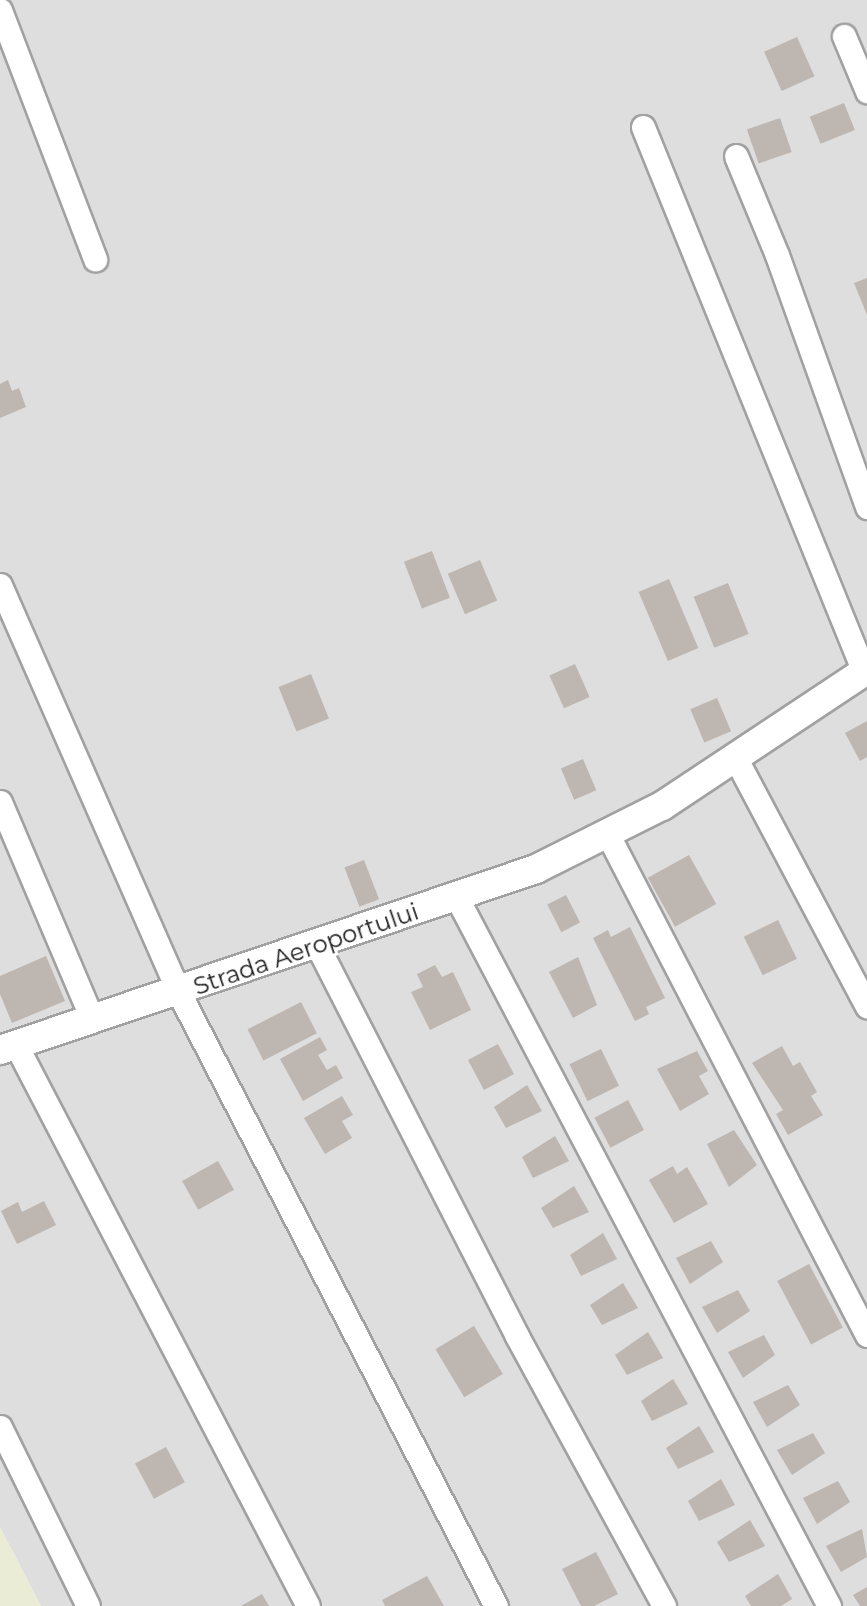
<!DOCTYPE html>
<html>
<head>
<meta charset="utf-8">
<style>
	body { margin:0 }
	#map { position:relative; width:867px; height:1606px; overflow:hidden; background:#f0ede8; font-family:Montserrat,sans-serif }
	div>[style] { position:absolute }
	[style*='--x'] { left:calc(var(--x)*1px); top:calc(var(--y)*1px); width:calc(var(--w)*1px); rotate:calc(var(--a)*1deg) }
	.residential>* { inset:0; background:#dedede }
	.farmland>* { inset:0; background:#ebecd6 }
	.building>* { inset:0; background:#bdb6b1; transform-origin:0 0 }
	.roads { filter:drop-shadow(2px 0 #a1a1a1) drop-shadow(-2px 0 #a1a1a1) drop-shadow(0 2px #a1a1a1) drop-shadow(0 -2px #a1a1a1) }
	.minor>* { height:23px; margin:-11.5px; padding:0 11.5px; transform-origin:11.5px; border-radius:11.5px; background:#fff }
	.tertiary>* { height:28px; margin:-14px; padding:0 14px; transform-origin:14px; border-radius:14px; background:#fff }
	span { translate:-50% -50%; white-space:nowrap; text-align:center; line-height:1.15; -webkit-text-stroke:6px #fff; paint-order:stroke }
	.street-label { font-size:24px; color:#202020 }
</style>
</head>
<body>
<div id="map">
	<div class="residential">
		<i style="clip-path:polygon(0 0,867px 0,867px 1606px,41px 1606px,0 1527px)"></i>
	</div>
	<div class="farmland">
		<i style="clip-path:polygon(0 1527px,41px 1606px,0 1606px)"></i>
	</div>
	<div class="building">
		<i style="left:797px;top:37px;width:43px;height:36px;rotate:66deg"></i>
		<i style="left:844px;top:103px;width:29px;height:37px;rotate:68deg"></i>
		<i style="left:780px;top:118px;width:36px;height:35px;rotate:71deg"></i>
		<i style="clip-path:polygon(867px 278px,867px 315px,854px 283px)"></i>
		<i style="clip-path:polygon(8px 380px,12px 391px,19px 388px,26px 407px,0 418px,0 384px)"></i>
		<i style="left:432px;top:551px;width:50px;height:30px;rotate:69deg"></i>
		<i style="left:480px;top:560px;width:44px;height:35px;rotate:67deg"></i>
		<i style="left:669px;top:579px;width:75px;height:33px;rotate:67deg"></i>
		<i style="left:728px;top:583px;width:55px;height:37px;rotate:68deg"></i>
		<i style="left:575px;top:664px;width:36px;height:28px;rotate:66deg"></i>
		<i style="left:311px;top:674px;width:48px;height:35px;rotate:68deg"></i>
		<i style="left:717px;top:698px;width:36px;height:29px;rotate:67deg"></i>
		<i style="clip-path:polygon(867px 721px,867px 757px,860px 761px,845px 733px)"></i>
		<i style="left:583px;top:759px;width:34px;height:24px;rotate:67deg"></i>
		<i style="left:689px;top:855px;width:56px;height:47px;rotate:61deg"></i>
		<i style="left:364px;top:860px;width:42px;height:21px;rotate:69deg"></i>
		<i style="left:566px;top:895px;width:31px;height:21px;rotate:63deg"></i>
		<i style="left:778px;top:920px;width:43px;height:38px;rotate:64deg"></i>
		<i style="clip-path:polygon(630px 927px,665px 998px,646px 1007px,649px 1014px,635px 1021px,593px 938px,608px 930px,611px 937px)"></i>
		<i style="clip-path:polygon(46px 956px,65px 1001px,12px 1023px,0 994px,0 976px)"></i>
		<i style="clip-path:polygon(578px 957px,597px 1005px,573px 1018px,549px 972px)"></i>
		<i style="clip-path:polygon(435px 965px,442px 977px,453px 972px,471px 1010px,430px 1030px,411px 992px,423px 987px,417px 974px)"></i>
		<i style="left:301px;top:1002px;width:35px;height:60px;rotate:63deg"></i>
		<i style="clip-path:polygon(320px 1037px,327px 1050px,318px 1055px,327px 1070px,336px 1065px,343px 1078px,303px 1101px,280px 1059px)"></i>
		<i style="left:498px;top:1044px;width:34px;height:34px;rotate:62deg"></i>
		<i style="clip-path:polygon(782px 1046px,793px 1066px,800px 1062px,817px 1092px,811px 1096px,823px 1115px,788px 1135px,776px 1114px,783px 1110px,752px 1063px)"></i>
		<i style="left:601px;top:1049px;width:41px;height:35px;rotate:64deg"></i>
		<i style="clip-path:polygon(697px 1051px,708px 1071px,699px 1076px,709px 1094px,680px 1111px,657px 1069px)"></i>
		<i style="clip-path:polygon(527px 1085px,542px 1111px,506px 1128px,494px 1107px)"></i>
		<i style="clip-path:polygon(342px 1096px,353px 1115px,342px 1121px,352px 1138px,325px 1154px,304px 1118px)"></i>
		<i style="left:628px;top:1100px;width:34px;height:38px;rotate:62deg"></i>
		<i style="clip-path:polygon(734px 1130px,757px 1165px,729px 1187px,707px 1144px)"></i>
		<i style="clip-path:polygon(555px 1136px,569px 1161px,533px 1178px,522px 1157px)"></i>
		<i style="left:218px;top:1161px;width:33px;height:41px;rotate:61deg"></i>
		<i style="clip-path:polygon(673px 1166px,677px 1174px,687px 1167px,708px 1204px,674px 1223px,649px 1180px)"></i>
		<i style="clip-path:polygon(574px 1186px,589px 1212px,553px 1228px,541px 1208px)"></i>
		<i style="clip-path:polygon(44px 1201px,56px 1225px,17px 1244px,1px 1211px,18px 1202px,22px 1212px)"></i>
		<i style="clip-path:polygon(603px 1233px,617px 1259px,581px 1276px,570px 1255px)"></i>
		<i style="clip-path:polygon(711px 1241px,723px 1262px,690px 1284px,676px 1258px)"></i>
		<i style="left:809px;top:1264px;width:72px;height:36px;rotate:62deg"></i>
		<i style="clip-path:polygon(623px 1283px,638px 1308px,602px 1325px,590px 1305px)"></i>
		<i style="clip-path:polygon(738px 1290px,750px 1311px,717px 1333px,702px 1307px)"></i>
		<i style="left:474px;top:1326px;width:56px;height:45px;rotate:59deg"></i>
		<i style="clip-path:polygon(648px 1332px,663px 1358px,627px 1375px,615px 1355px)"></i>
		<i style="clip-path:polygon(764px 1335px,775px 1355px,743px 1378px,728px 1352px)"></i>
		<i style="clip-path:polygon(673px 1379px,688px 1404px,652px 1421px,641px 1401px)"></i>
		<i style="clip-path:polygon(788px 1385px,800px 1405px,767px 1427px,753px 1402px)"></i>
		<i style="clip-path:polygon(699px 1426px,714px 1452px,678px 1469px,666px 1448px)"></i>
		<i style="clip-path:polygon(813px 1433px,825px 1453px,792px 1475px,777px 1450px)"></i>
		<i style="left:166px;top:1447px;width:40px;height:35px;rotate:62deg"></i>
		<i style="clip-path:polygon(721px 1479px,735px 1505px,699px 1521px,688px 1501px)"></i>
		<i style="clip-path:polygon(838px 1481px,850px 1502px,817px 1524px,803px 1498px)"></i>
		<i style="clip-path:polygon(750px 1520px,765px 1546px,729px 1562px,717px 1542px)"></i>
		<i style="clip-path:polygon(862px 1529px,867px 1557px,841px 1572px,826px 1546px)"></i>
		<i style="clip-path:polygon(596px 1552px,618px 1594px,594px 1606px,581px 1606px,562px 1569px)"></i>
		<i style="clip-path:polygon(778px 1574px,792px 1599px,781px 1606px,751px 1606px,745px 1596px)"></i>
		<i style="clip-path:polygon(427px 1576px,444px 1606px,385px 1606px,382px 1600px)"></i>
		<i style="clip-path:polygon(867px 1587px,867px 1606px,860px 1606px,853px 1595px)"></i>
		<i style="clip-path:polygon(262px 1594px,269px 1606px,241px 1606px)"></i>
	</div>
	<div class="roads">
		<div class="minor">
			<i style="--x:0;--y:10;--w:267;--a:69.1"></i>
			<i style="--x:844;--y:36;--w:60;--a:67.3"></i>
			<i style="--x:643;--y:127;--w:588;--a:67.93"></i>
			<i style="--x:736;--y:156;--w:107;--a:67.5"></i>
			<i style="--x:777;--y:255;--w:268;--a:70.3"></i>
			<i style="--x:0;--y:585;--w:446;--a:66.3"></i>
			<i style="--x:179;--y:993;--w:690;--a:62.66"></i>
			<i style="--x:736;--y:759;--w:280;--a:62.1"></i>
			<i style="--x:0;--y:802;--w:236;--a:67"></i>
			<i style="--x:608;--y:835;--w:563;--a:62.62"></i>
			<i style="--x:457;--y:898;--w:800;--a:62.28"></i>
			<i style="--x:317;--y:945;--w:439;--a:62.9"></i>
			<i style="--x:517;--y:1336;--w:307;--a:61.4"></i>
			<i style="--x:16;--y:1045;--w:632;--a:62.5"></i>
			<i style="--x:0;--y:1427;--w:199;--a:63.8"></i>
		</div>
		<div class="tertiary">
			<i style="--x:0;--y:1050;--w:566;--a:-18.66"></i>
			<i style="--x:536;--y:869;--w:141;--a:-26.6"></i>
			<i style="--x:662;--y:806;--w:246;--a:-33.6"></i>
		</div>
	</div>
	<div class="street-label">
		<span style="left:306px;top:949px;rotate:-19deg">Strada Aeroportului</span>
	</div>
</div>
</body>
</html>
